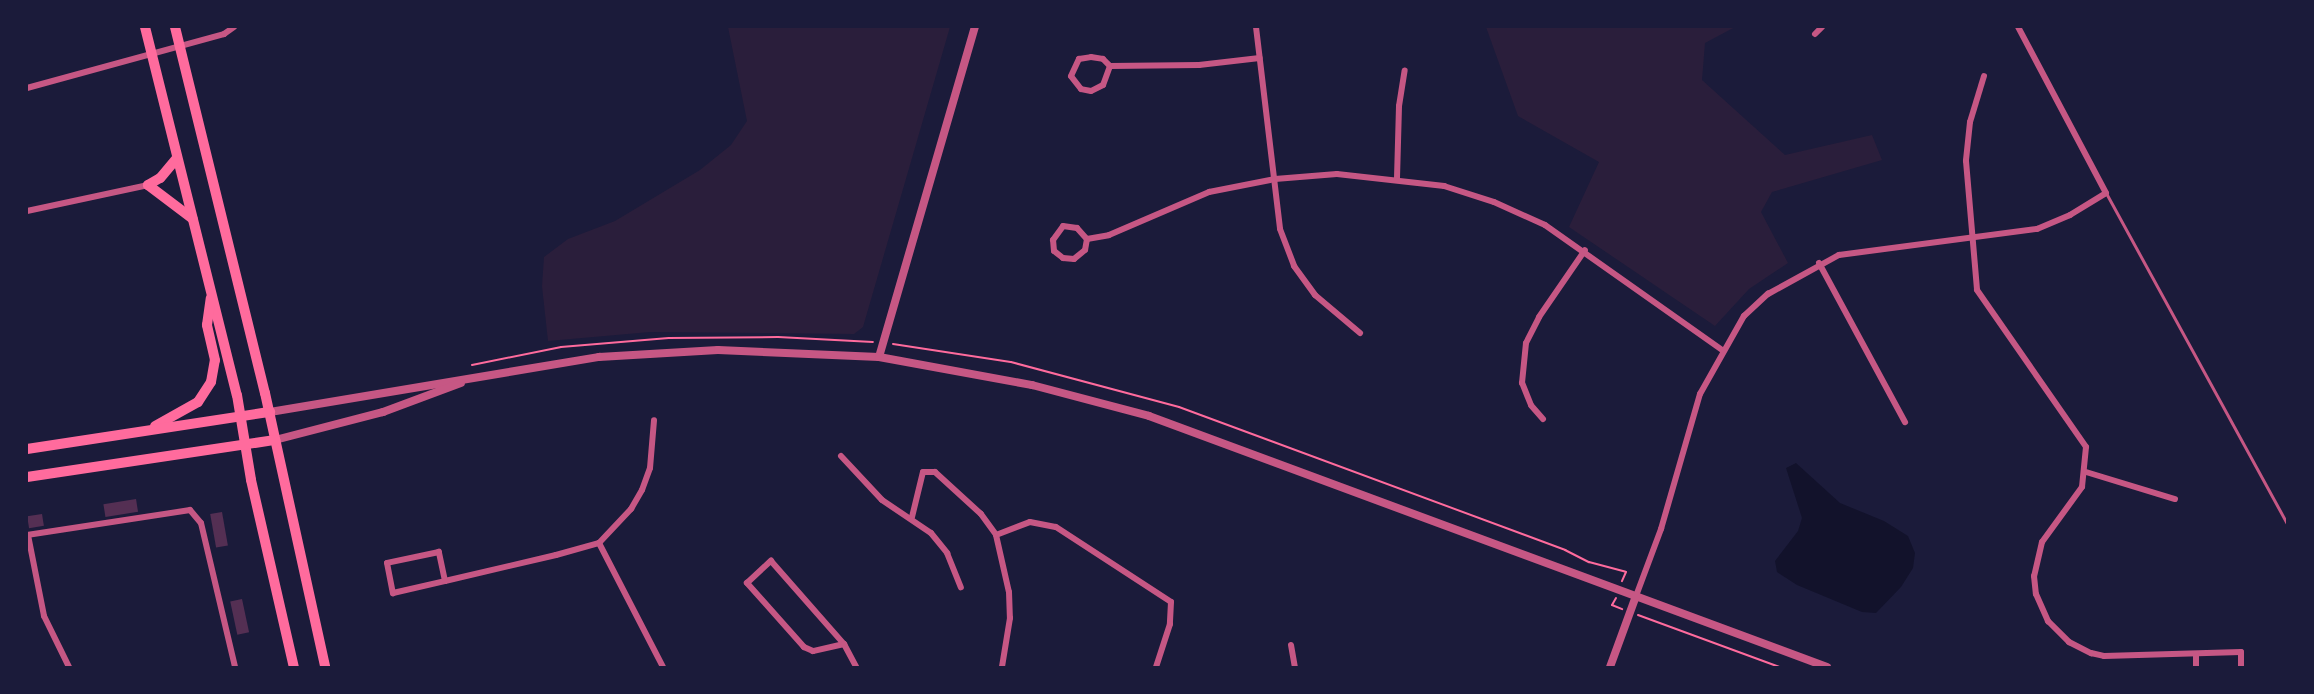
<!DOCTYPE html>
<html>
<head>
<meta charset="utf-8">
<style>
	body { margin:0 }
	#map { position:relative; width:2314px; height:694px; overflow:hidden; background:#1b1b3a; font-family:Inter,sans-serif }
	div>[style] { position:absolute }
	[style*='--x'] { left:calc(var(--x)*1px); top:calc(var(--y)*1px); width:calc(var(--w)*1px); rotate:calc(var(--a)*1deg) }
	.green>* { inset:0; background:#2a1e3b }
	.water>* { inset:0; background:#12122b }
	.building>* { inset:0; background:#542f53; transform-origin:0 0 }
	.path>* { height:2px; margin:-1px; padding:0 1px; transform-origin:1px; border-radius:1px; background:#ff6b9d }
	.service>* { height:3px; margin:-1.5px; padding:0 1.5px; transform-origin:1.5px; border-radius:1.5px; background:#c65784 }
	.minor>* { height:6px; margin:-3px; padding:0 3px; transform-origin:3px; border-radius:3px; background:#c65784 }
	.tertiary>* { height:8px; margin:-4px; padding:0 4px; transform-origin:4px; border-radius:4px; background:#c65784 }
	.primary>* { height:10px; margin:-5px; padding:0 5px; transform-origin:5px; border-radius:5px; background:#ff6b9d }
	span { translate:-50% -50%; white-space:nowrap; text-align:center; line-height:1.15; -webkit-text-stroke:6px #1b1b3a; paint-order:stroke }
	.frame { position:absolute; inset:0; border:28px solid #1b1b3a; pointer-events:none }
</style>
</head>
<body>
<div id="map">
	<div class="green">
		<i style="clip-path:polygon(728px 27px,950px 27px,863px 327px,854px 334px,650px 332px,548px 341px,542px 286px,544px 257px,568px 239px,615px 221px,700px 170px,731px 145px,747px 121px)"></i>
		<i style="clip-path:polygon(1486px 27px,1735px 27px,1705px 43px,1702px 80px,1785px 155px,1872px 135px,1882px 160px,1772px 192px,1761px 212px,1788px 263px,1749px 289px,1715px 326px,1569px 227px,1599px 162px,1518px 116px)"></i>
	</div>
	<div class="water">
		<i style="clip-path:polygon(1796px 463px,1840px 503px,1884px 521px,1908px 536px,1915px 553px,1913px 568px,1901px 587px,1876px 613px,1862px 612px,1797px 585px,1777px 572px,1775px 561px,1798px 531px,1802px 518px,1786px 468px)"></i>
	</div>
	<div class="building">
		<i style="left:136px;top:499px;width:13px;height:33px;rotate:81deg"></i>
		<i style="left:222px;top:512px;width:34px;height:12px;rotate:80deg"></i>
		<i style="left:42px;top:514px;width:12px;height:15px;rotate:81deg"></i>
		<i style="left:242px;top:599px;width:34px;height:12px;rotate:78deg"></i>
	</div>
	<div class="path">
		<i style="--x:893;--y:344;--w:119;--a:8.7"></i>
		<i style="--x:1011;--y:362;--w:174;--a:15"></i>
		<i style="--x:1179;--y:407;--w:412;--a:20.3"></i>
		<i style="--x:1565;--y:550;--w:27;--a:27"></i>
		<i style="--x:1589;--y:562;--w:38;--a:15"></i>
		<i style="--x:1626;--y:572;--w:10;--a:114"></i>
		<i style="--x:472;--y:365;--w:91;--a:-11.4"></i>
		<i style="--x:561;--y:347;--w:108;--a:-4.8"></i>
		<i style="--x:669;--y:338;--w:109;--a:-0.5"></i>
		<i style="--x:778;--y:337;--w:95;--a:3"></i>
		<i style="--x:1616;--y:598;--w:8;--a:120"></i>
		<i style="--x:1612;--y:605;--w:11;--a:22"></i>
		<i style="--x:1638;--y:615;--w:150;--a:20.2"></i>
	</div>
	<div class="service">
		<i style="--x:2106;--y:193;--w:376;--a:61.3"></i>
	</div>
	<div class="minor">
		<i style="--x:1256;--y:27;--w:203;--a:83.2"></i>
		<i style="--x:1280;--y:229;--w:40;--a:69"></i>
		<i style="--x:1294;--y:266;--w:36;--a:54"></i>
		<i style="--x:1315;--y:295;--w:59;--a:40.2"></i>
		<i style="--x:1815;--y:34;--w:10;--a:-45"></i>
		<i style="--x:1110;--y:66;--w:20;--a:110"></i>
		<i style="--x:1103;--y:85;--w:13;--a:153"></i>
		<i style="--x:1091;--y:91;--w:10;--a:-169"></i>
		<i style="--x:1081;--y:89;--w:16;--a:-128"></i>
		<i style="--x:1071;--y:76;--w:19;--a:-65"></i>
		<i style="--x:1079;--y:59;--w:12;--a:-9"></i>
		<i style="--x:1091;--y:57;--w:12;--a:9"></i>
		<i style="--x:1103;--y:59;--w:10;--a:45"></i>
		<i style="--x:1110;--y:66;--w:89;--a:-0.6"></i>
		<i style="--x:1199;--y:65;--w:61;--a:-6.5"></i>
		<i style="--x:1984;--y:76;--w:48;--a:106.9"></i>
		<i style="--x:1970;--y:122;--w:39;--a:96"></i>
		<i style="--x:1966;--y:161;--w:129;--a:85.1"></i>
		<i style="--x:1977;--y:290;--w:191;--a:55.2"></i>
		<i style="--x:2086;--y:447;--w:40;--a:95.7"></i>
		<i style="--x:2082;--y:487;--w:68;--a:126"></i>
		<i style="--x:2042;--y:542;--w:35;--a:103"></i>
		<i style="--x:2034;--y:576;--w:18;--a:84"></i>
		<i style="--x:2036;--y:594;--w:30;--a:66"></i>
		<i style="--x:2048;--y:621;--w:30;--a:45"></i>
		<i style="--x:2069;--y:642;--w:25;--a:27"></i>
		<i style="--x:2091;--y:653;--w:13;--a:13"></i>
		<i style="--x:2104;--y:656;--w:137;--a:-1.7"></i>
		<i style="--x:2241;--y:652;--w:15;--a:90"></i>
		<i style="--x:27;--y:88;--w:204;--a:-15.3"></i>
		<i style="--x:224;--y:34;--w:12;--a:-35"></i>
		<i style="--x:1397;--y:178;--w:72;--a:-88.4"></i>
		<i style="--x:1399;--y:106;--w:36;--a:-81"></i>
		<i style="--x:27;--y:211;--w:124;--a:-12.1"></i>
		<i style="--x:1087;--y:239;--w:11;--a:100"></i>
		<i style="--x:1085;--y:250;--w:14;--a:141"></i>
		<i style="--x:1074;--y:259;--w:11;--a:-175"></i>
		<i style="--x:1063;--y:258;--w:11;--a:-142"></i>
		<i style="--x:1054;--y:251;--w:11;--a:-95"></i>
		<i style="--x:1053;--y:240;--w:17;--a:-54"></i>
		<i style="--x:1063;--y:226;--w:14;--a:8"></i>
		<i style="--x:1077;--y:228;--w:15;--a:48"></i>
		<i style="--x:1087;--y:239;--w:22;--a:-10"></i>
		<i style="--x:1109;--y:235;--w:109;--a:-23.3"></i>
		<i style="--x:1209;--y:192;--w:67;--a:-11.1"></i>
		<i style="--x:1275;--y:179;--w:62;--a:-4.6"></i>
		<i style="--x:1337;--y:174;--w:108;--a:6.4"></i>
		<i style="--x:1444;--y:186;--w:52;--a:17.7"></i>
		<i style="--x:1494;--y:202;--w:56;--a:24.3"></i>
		<i style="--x:1545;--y:225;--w:217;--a:35.2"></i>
		<i style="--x:1819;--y:263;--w:181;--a:61.6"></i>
		<i style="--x:1543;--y:419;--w:18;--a:-131"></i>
		<i style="--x:1531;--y:405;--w:24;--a:-112"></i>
		<i style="--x:1522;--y:383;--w:40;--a:-84.3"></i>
		<i style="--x:1526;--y:343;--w:29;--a:-63"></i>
		<i style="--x:1539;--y:317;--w:81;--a:-55.5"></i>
		<i style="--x:841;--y:456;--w:60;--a:47"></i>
		<i style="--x:882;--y:500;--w:59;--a:34"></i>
		<i style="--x:931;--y:533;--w:26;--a:51"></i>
		<i style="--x:947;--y:553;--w:37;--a:68"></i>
		<i style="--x:2086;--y:472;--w:93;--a:16.9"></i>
		<i style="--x:912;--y:517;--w:46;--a:-76.3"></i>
		<i style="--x:923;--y:472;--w:12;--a:0"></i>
		<i style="--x:935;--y:472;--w:62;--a:42.4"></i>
		<i style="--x:981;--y:514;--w:26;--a:54"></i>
		<i style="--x:996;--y:535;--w:58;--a:77.2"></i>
		<i style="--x:1009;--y:592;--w:26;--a:88"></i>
		<i style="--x:1010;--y:618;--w:50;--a:99.3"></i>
		<i style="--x:27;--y:535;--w:165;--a:-8.7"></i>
		<i style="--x:190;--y:510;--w:17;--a:50"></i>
		<i style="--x:201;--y:523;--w:148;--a:76.7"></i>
		<i style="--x:28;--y:535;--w:83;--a:78.8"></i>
		<i style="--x:44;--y:616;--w:57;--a:63.9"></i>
		<i style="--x:996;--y:535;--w:36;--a:-21"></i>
		<i style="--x:1030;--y:522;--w:26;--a:11"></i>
		<i style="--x:1056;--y:527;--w:137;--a:33.1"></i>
		<i style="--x:1171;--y:602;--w:22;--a:93"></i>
		<i style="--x:1170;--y:624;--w:45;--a:108"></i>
		<i style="--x:599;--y:543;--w:140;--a:62.7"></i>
		<i style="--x:445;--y:581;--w:30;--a:-102"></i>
		<i style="--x:439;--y:552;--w:53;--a:168.1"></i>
		<i style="--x:387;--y:563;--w:31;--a:79"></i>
		<i style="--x:393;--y:593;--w:53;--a:-13"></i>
		<i style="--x:445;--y:581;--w:114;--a:-13.2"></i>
		<i style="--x:556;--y:555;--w:45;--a:-15.6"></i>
		<i style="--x:599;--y:543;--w:47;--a:-46.7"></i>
		<i style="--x:631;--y:509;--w:22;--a:-60"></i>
		<i style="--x:642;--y:490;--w:23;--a:-70"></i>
		<i style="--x:650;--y:468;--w:48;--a:-85.2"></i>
		<i style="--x:1636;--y:596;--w:72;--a:-69.5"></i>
		<i style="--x:1661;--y:529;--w:141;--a:-73.9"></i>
		<i style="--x:1700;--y:394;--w:90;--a:-60.6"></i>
		<i style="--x:1744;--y:316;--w:33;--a:-43"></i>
		<i style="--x:1768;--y:294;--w:81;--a:-28.8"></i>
		<i style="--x:1839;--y:255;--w:200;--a:-7.5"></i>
		<i style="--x:2037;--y:229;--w:36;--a:-23"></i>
		<i style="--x:2070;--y:215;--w:42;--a:-31.4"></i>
		<i style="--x:2106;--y:193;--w:188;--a:-117.9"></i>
		<i style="--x:844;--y:644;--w:32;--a:167"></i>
		<i style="--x:813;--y:651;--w:10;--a:-156"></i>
		<i style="--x:804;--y:647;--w:86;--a:-131.7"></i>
		<i style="--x:747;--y:583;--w:33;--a:-43"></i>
		<i style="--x:771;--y:561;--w:111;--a:48.7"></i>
		<i style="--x:844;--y:644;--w:26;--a:62"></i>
		<i style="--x:1291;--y:645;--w:22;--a:80"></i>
		<i style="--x:2196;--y:654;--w:13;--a:90"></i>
	</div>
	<div class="tertiary">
		<i style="--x:879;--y:357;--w:344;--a:-73.8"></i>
		<i style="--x:270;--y:412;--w:334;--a:-9.5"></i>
		<i style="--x:599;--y:357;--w:119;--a:-3.4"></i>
		<i style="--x:718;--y:350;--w:161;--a:2.5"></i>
		<i style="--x:879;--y:357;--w:156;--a:10.4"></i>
		<i style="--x:1032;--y:385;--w:121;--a:14.8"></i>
		<i style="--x:1149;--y:416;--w:723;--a:20.31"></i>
		<i style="--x:275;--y:440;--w:112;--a:-14.5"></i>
		<i style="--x:383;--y:412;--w:83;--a:-20.4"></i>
		<i style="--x:1610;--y:667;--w:76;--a:-69.9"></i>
	</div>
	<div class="primary">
		<i style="--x:145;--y:27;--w:379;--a:76"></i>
		<i style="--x:237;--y:395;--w:86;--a:80.6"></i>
		<i style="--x:251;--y:480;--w:192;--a:77.1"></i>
		<i style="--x:175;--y:27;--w:377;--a:76.2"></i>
		<i style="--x:265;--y:393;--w:280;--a:77.6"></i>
		<i style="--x:177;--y:158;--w:26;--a:130"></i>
		<i style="--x:160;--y:178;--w:14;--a:150"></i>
		<i style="--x:148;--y:185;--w:56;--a:37.1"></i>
		<i style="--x:155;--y:426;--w:49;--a:-29.2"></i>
		<i style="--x:198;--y:402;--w:24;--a:-57"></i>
		<i style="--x:211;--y:382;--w:22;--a:-80"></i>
		<i style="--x:215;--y:360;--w:36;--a:-103"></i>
		<i style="--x:207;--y:325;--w:27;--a:-82"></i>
		<i style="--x:27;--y:449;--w:246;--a:-8.7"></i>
		<i style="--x:27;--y:477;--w:251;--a:-8.5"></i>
	</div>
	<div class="frame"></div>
</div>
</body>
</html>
